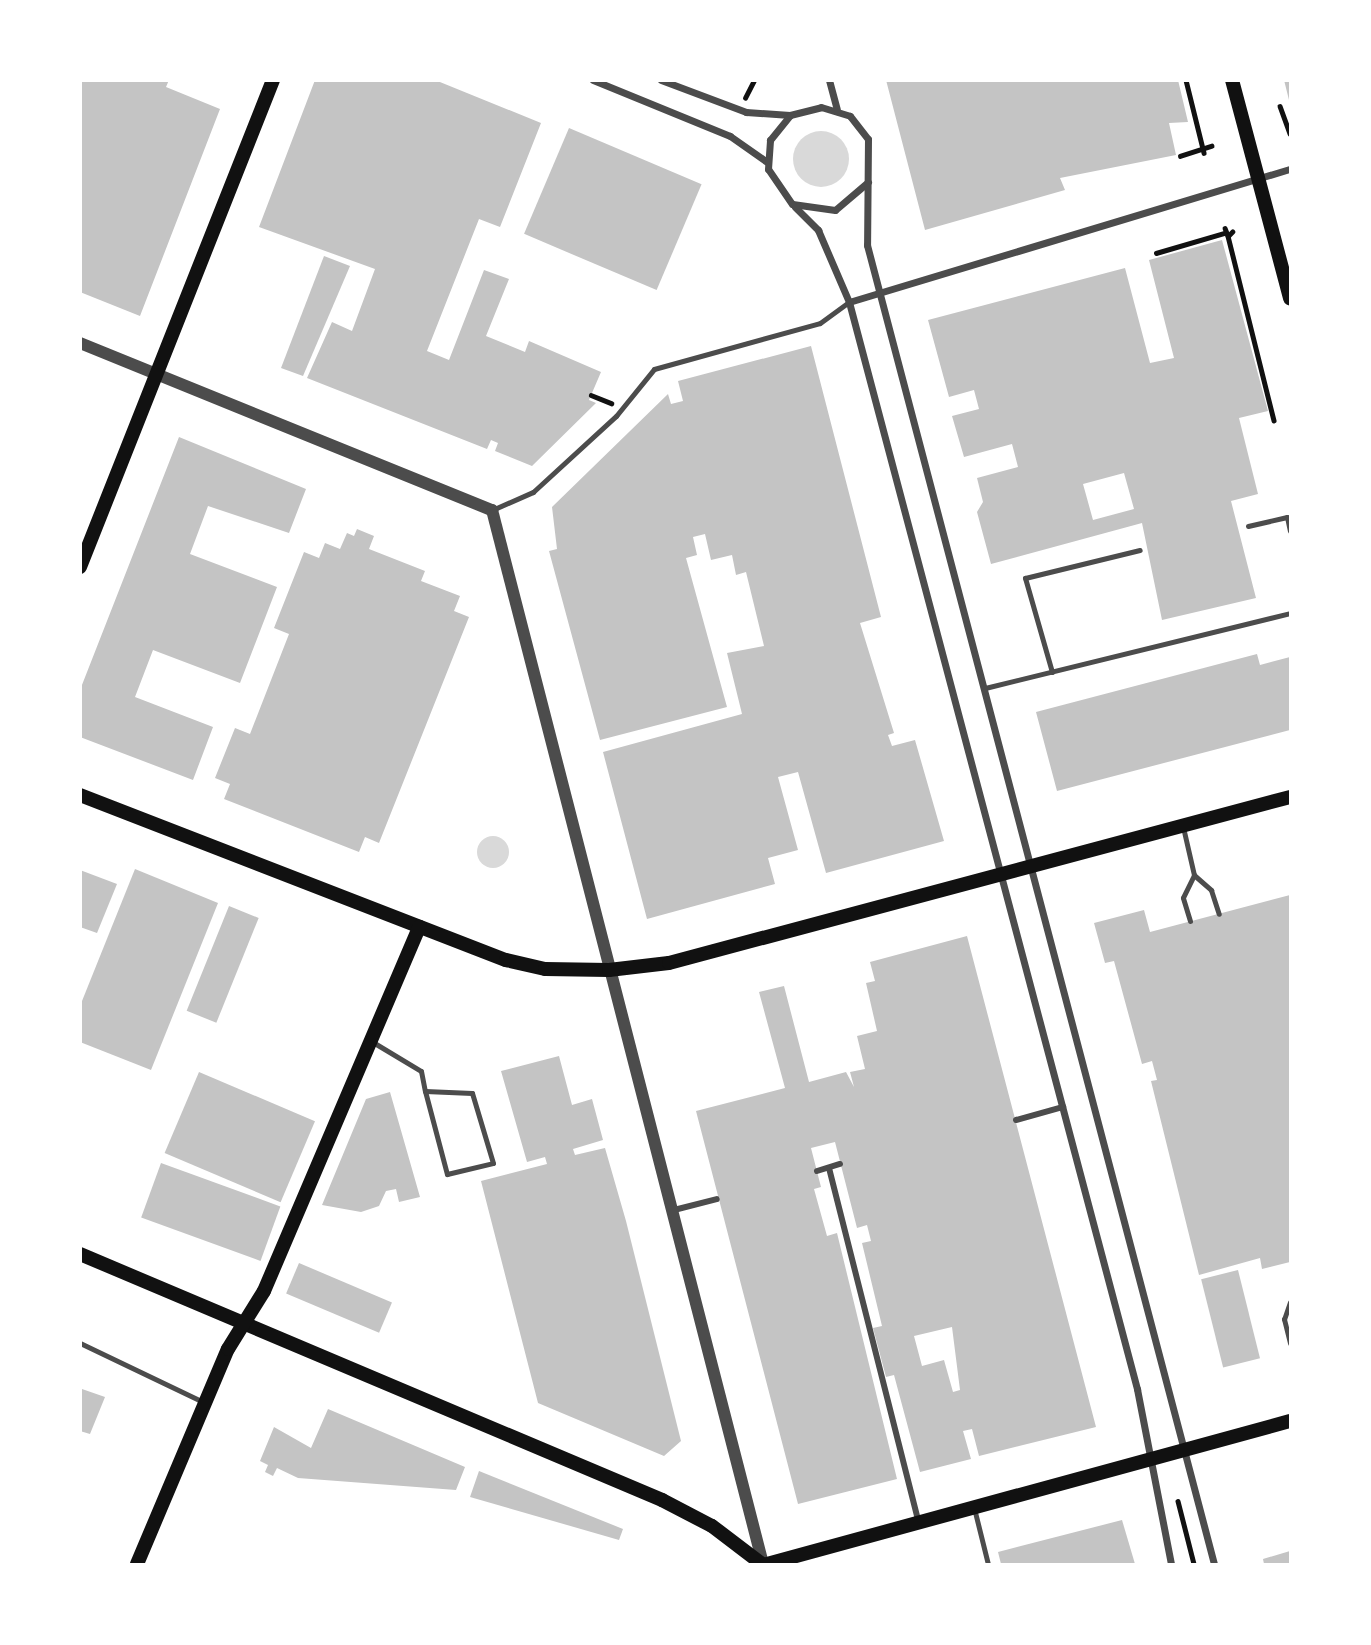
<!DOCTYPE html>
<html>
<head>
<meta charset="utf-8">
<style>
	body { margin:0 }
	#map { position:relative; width:1371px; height:1645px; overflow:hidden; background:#fff; font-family:Montserrat,sans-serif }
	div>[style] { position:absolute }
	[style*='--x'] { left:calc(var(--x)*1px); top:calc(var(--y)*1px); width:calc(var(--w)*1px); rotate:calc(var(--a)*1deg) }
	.water>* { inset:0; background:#d9d9d9 }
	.round { border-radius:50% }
	.building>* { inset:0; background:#c4c4c4; transform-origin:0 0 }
	.path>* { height:4.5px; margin:-2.25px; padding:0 2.25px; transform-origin:2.25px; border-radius:2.25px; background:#111 }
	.service>* { height:5px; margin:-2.5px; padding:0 2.5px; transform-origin:2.5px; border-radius:2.5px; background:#4c4c4c }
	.pedestrian>* { height:6px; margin:-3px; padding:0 3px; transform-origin:3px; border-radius:3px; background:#4c4c4c }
	.minor>* { height:7px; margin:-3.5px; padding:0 3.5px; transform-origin:3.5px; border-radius:3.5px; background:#4c4c4c }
	.tertiary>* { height:12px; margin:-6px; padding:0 6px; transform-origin:6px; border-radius:6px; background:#4c4c4c }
	.secondary>* { height:14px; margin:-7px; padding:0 7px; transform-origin:7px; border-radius:7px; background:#111 }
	span { translate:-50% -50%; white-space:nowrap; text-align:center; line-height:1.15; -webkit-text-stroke:5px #fff; paint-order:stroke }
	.frame { position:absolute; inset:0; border:82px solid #fff; pointer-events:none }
</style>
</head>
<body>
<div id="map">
	<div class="water">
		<i class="round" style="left:793px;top:131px;width:56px;height:56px"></i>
		<i class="round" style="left:477px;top:836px;width:32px;height:32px"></i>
	</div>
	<div class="building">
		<i style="clip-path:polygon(80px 80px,169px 80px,166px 87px,220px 109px,140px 316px,80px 292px)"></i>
		<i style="clip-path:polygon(315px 80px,435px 80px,541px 123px,500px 227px,479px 219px,427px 351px,449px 360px,484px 270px,509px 279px,486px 336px,525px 352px,529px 341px,601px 372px,589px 400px,596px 403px,532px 466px,495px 451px,498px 443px,491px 440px,487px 449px,307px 378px,332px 322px,352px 331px,375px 269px,259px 227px)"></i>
		<i style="clip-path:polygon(886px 80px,1178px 80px,1188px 122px,1169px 123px,1176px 155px,1060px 178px,1065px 190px,925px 230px)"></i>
		<i style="clip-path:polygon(1284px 80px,1290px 80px,1290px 104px)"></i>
		<i style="left:569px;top:128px;width:144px;height:115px;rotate:23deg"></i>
		<i style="clip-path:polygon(evenodd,1222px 240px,1268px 411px,1239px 418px,1258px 494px,1231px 501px,1256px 598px,1162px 620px,1142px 523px,991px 564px,977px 512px,983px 502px,977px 478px,1018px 467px,1012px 444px,964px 457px,952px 416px,979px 409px,974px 390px,949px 397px,928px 320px,1125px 268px,1150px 363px,1174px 358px,1149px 260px,1222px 240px,1124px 473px,1134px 509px,1093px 520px,1083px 484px,1124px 473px)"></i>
		<i style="clip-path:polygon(324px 256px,350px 266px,303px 376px,281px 368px)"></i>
		<i style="clip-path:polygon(811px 346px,881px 617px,860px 623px,894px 733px,888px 735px,892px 746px,915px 740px,944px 841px,826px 873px,798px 772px,778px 777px,798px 850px,768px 858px,775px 884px,647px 919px,603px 752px,742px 714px,727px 653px,764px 646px,746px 572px,736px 575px,732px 555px,711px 560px,705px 534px,693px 537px,697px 555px,686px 558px,727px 707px,600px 740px,549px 551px,557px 549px,552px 507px,668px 394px,671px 404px,683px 401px,678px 381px)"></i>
		<i style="clip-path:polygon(179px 437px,306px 489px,289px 533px,208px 506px,190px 554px,277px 587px,240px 683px,153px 650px,135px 697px,213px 727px,193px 780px,80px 737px,80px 690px)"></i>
		<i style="clip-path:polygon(357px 529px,374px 536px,369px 549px,425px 571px,421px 581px,460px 596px,454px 611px,469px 617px,379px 843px,365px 837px,359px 852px,224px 799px,230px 784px,215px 778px,235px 728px,250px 734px,289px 634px,274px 628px,304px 552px,319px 558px,325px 543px,340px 549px,347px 533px,354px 536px)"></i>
		<i style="clip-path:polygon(1257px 654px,1260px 665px,1290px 657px,1290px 730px,1057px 791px,1036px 712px)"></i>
		<i style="clip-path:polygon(135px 869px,218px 903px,151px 1070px,80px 1042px,80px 1006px)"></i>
		<i style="clip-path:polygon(80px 870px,117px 884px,97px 933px,80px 927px)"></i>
		<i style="clip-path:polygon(1290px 895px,1290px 1262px,1262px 1269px,1260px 1258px,1199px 1275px,1151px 1081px,1157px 1080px,1152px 1061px,1142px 1064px,1114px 961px,1105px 963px,1094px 923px,1144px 910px,1150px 932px)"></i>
		<i style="left:229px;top:906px;width:32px;height:113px;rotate:22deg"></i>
		<i style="clip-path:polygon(evenodd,967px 936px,1096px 1427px,979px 1456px,972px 1429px,963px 1431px,971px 1459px,920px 1472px,894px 1375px,886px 1377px,873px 1328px,882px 1326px,862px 1243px,871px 1241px,867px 1225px,857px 1228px,835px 1142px,811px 1148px,821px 1187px,814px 1189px,827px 1236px,837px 1233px,897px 1479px,798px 1504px,696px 1111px,785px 1088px,759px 992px,784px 986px,809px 1082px,846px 1072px,854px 1087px,850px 1072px,865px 1069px,857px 1036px,877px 1031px,866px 983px,875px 981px,870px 962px,967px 936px,952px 1327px,960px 1390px,953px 1392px,944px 1360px,922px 1366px,914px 1336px,952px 1327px)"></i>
		<i style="clip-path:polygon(559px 1056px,572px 1105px,592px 1099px,603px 1140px,573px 1149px,575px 1155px,605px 1148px,626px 1221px,681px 1441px,664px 1456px,538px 1403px,481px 1181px,547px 1164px,545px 1157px,527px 1162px,501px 1071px)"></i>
		<i style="left:199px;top:1072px;width:126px;height:88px;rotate:23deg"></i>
		<i style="clip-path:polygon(390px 1092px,420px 1197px,399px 1202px,396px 1189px,386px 1191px,379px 1206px,361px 1212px,322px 1205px,366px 1099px)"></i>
		<i style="left:161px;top:1163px;width:127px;height:58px;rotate:20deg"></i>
		<i style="left:299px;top:1263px;width:101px;height:33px;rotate:23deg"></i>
		<i style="left:1238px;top:1270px;width:91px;height:38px;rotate:76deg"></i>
		<i style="clip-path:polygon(82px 1389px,105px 1397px,90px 1434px,80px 1431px)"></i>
		<i style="clip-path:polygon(328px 1409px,465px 1467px,456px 1490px,298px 1478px,277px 1468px,273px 1476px,265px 1472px,268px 1465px,260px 1461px,274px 1427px,311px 1448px)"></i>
		<i style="clip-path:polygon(479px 1471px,623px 1529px,619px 1540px,470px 1497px)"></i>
		<i style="clip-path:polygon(1122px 1520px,1135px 1564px,1001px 1564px,998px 1552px)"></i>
		<i style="clip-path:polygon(1290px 1551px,1290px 1564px,1264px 1564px,1263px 1559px)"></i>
	</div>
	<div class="path">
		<i style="--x:1186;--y:80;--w:75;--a:76.1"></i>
		<i style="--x:745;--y:98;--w:20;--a:-63"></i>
		<i style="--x:1280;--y:106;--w:29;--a:70"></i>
		<i style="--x:1180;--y:156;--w:33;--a:-18"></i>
		<i style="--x:1225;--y:228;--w:9;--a:69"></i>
		<i style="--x:1228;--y:236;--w:6;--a:-45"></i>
		<i style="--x:1228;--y:236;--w:190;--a:76"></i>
		<i style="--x:1156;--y:253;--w:71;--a:-16.4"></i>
		<i style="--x:591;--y:395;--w:22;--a:22"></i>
		<i style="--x:1178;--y:1501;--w:65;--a:75.7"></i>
	</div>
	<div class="service">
		<i style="--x:492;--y:510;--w:45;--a:-23.7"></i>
		<i style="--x:533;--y:492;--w:113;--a:-42.5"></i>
		<i style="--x:616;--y:416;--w:60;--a:-51"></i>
		<i style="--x:654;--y:369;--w:172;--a:-15.5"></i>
		<i style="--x:820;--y:323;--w:36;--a:-36"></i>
		<i style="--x:1248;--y:526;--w:40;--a:-13"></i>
		<i style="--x:1287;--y:517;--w:14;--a:78"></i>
		<i style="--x:1052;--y:672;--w:98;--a:-106"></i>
		<i style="--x:1025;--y:578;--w:118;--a:-13.7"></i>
		<i style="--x:985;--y:688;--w:314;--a:-13.8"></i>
		<i style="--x:1183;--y:827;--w:49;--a:77.1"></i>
		<i style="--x:1194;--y:875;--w:25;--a:116"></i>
		<i style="--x:1183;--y:898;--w:24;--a:73"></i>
		<i style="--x:1194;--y:875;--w:23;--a:41"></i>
		<i style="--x:1211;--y:890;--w:25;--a:72"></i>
		<i style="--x:371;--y:1041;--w:58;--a:31"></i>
		<i style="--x:421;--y:1071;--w:20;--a:79"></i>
		<i style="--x:425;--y:1091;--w:86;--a:75.2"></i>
		<i style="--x:447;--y:1174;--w:47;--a:-13.4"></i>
		<i style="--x:493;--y:1163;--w:73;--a:-106.7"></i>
		<i style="--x:472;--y:1093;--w:47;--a:-177.6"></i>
		<i style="--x:1290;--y:1302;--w:18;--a:109"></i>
		<i style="--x:1284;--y:1319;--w:25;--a:76"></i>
		<i style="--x:80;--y:1343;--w:139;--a:25.6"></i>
		<i style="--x:974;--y:1508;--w:58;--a:76"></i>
	</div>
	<div class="pedestrian">
		<i style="--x:1016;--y:1120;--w:49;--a:-15.5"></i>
		<i style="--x:829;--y:1168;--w:363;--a:75.8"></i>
		<i style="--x:817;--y:1171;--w:24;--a:-17"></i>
		<i style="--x:674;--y:1210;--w:44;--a:-14.3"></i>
	</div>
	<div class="minor">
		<i style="--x:593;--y:80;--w:148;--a:22.2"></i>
		<i style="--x:730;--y:136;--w:45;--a:35.1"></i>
		<i style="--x:661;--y:80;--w:91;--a:20.6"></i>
		<i style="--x:746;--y:112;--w:44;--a:3.9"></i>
		<i style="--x:829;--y:80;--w:30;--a:75"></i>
		<i style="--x:868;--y:182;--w:43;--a:139.7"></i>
		<i style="--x:835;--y:210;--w:43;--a:-172.1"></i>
		<i style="--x:792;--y:204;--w:42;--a:-124.4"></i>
		<i style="--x:768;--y:169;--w:29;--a:-86"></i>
		<i style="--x:770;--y:140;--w:32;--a:-51"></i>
		<i style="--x:790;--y:115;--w:32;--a:-14"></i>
		<i style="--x:821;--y:107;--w:30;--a:17"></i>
		<i style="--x:850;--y:116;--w:29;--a:52"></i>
		<i style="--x:868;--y:139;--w:106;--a:90.5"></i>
		<i style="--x:867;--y:245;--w:1364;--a:75.26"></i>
		<i style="--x:795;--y:207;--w:33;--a:45"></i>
		<i style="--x:818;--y:230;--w:78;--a:66.7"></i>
		<i style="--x:849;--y:302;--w:1125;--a:75.16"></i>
		<i style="--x:1137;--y:1389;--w:178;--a:79"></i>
		<i style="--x:849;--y:302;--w:461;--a:-16.8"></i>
	</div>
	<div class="tertiary">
		<i style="--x:80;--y:343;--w:445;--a:22.1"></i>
		<i style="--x:492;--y:510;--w:1088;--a:75.58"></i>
	</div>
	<div class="secondary">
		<i style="--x:1232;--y:80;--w:226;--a:75.1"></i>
		<i style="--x:80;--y:567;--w:524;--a:-68.38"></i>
		<i style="--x:80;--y:795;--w:457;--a:21.2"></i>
		<i style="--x:506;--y:960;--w:40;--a:13"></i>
		<i style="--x:545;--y:969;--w:64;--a:0.9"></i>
		<i style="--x:609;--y:970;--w:60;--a:-6.7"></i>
		<i style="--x:669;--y:963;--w:643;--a:-14.97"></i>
		<i style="--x:80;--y:1254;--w:632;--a:22.91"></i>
		<i style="--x:662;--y:1500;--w:56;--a:27.5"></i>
		<i style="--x:712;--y:1526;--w:63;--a:37.2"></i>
		<i style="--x:137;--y:1564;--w:233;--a:-67.1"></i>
		<i style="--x:228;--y:1349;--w:68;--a:-58.2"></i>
		<i style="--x:264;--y:1291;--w:396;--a:-66.9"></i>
		<i style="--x:767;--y:1564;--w:542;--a:-15.29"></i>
	</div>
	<div class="frame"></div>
</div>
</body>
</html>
